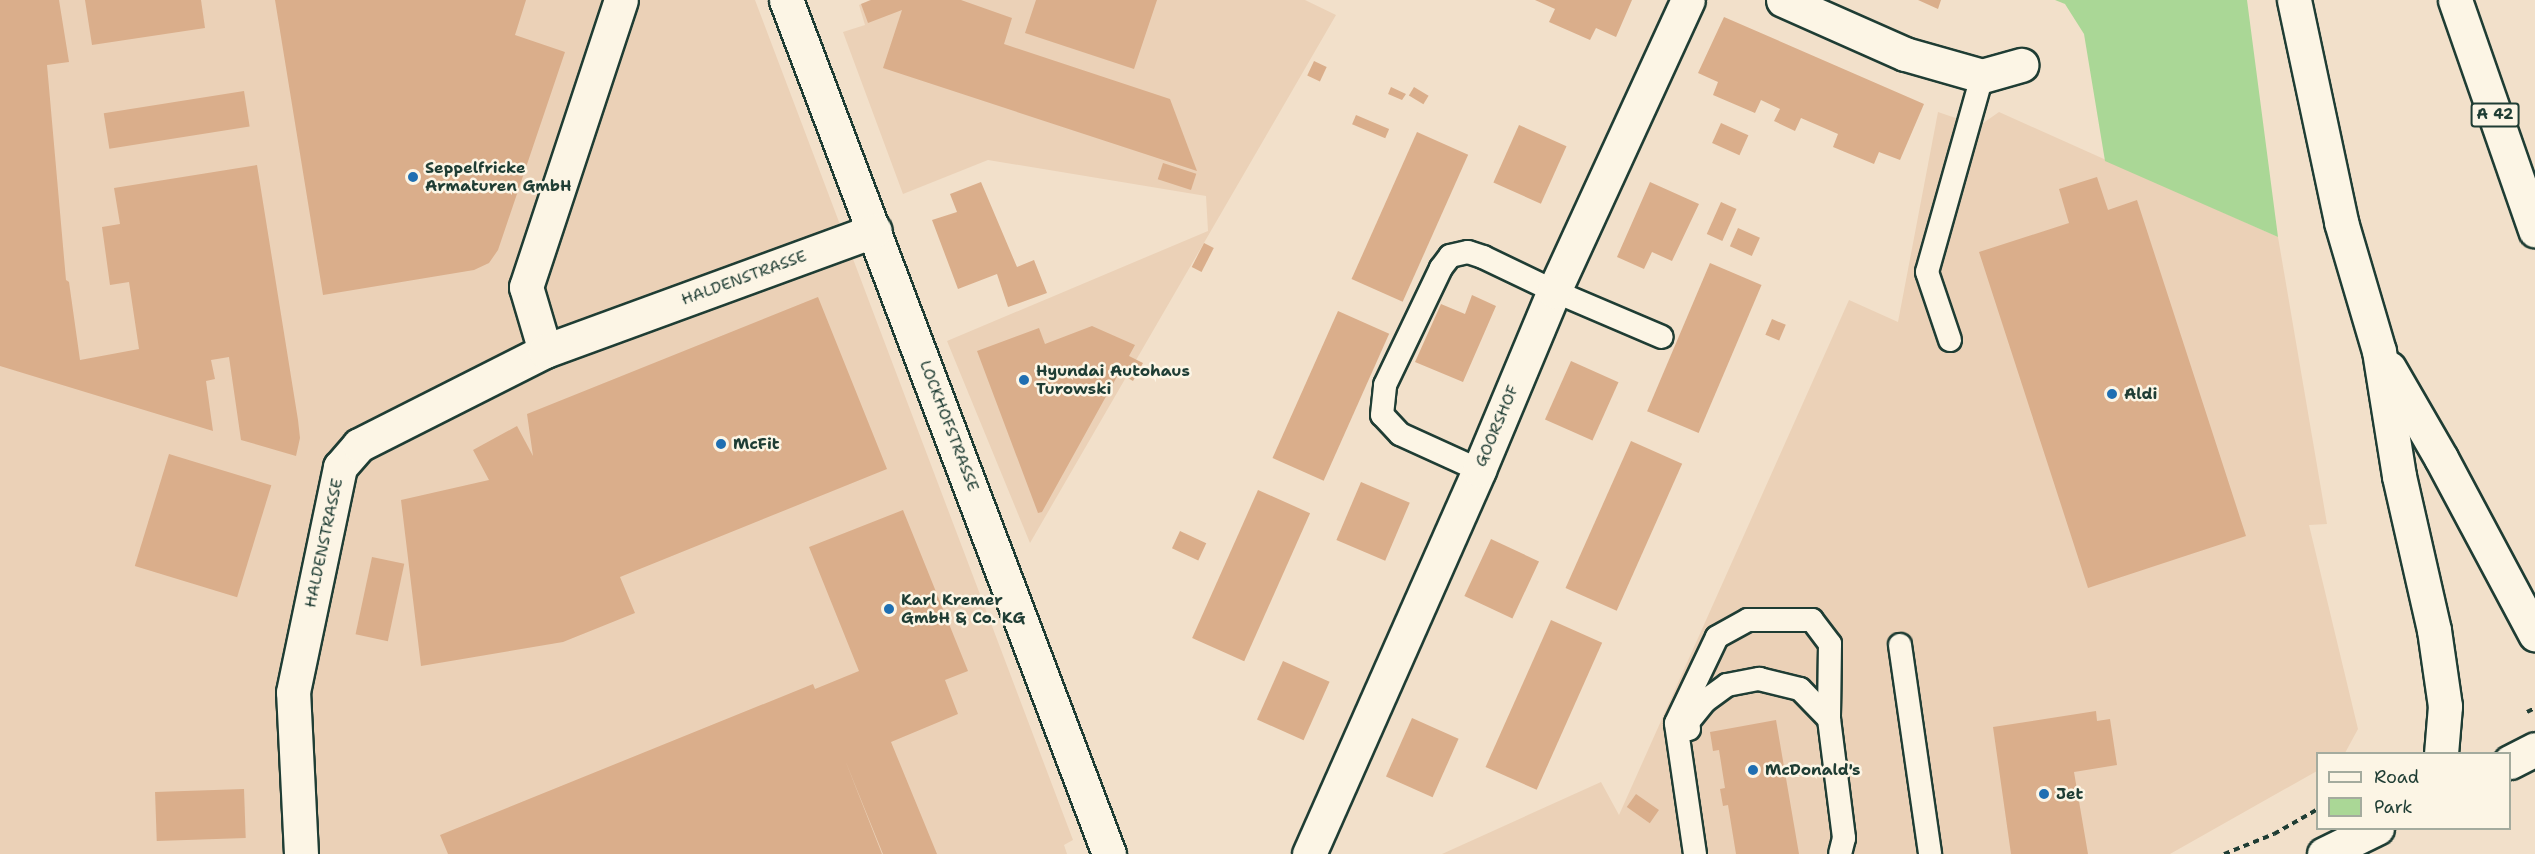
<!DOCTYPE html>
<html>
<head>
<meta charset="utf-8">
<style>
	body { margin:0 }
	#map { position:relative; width:2535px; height:854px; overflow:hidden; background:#f2e0ca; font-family:"Shantell Sans",sans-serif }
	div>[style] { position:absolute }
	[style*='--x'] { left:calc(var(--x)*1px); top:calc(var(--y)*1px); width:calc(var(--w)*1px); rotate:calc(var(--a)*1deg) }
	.built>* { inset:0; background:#ebd1b7 }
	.green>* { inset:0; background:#aad796 }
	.building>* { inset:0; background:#daae8b; transform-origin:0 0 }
	.path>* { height:4px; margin-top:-2px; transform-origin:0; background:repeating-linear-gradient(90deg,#1f3d34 0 6px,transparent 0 10.5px) }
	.roads { filter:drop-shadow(2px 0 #1f3d34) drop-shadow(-2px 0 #1f3d34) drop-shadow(0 2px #1f3d34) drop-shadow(0 -2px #1f3d34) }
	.lane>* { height:22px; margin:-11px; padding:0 11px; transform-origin:11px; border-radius:11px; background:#fcf5e5 }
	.street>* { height:33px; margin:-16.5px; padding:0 16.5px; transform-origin:16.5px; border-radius:16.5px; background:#fcf5e5 }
	.primary>* { height:33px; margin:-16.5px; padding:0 16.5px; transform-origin:16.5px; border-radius:16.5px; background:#fcf5e5 }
	.highway>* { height:33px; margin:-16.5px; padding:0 16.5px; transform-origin:16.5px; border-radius:16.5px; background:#fcf5e5 }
	.dots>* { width:16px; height:16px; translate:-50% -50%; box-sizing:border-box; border:3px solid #fcf5e5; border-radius:50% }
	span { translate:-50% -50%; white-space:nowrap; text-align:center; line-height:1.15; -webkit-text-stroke:5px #fcf5e5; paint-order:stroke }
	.shield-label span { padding:2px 4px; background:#fcf5e5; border:2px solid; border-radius:4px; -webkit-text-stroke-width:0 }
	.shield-label { font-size:15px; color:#1f3d34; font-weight:700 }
	.poi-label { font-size:16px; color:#1f3d34; font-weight:700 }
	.left { translate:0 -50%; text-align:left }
	.street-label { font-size:16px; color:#1f3d34 }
	.legend { position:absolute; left:2316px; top:752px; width:195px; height:78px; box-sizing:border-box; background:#fcf5e5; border:2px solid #a4ab9e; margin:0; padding:8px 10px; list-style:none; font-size:18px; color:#1f3d34 }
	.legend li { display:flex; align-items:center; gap:12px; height:30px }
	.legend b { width:30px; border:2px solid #a4ab9e }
</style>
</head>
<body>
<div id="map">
	<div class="built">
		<i style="clip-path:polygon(0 0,755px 0,1073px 840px,1064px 845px,1067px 854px,0 854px)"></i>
		<i style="clip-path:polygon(870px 0,1305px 0,1336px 15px,1030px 543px,947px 341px,1208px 231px,1206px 196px,988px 160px,903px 194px,843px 32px,865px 25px,859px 5px)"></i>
		<i style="clip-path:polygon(1938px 112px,1979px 126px,1999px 112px,2278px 237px,2327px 524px,2309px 525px,2358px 729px,2345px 753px,2318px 754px,2317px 771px,2170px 854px,1442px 854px,1601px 782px,1619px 815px,1849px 300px,1898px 322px)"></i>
	</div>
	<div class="green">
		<i style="clip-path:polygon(2055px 0,2247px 0,2278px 237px,2105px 161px,2084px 34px,2065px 4px)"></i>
	</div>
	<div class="building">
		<i style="clip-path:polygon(0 0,59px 0,69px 62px,47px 65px,66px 280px,69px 282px,80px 360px,139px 349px,129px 282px,110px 285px,102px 227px,120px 224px,114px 188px,257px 165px,298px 420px,300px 438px,296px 456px,241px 440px,229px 357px,211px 360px,215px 379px,206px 381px,213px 431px,0 366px)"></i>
		<i style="clip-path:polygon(85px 0,201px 0,205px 28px,92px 45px)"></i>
		<i style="clip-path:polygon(275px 0,526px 0,515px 35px,565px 52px,498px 250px,489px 263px,474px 270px,323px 295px)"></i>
		<i style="clip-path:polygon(871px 0,961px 0,1012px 18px,1004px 44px,1170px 99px,1197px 171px,883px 68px,902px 10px,868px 23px,861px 4px)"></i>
		<i style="clip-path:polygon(1036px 0,1157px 0,1134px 69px,1025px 33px)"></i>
		<i style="clip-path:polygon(1535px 0,1632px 0,1616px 37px,1596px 28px,1590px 40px,1549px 22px,1555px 9px)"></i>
		<i style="clip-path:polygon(1918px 0,1941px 0,1938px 9px)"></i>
		<i style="clip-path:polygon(1724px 17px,1924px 104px,1900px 160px,1879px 152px,1874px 164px,1833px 147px,1838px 134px,1801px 118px,1795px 131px,1774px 121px,1780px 109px,1761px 100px,1755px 113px,1713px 95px,1718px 82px,1698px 73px)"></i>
		<i style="left:1314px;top:61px;width:14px;height:16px;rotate:25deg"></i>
		<i style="clip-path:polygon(1391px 87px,1406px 94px,1402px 100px,1388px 94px)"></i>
		<i style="left:1414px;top:87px;width:17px;height:10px;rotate:31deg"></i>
		<i style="left:244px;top:91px;width:36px;height:142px;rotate:81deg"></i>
		<i style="left:1356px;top:115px;width:36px;height:10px;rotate:23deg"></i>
		<i style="left:1721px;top:123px;width:30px;height:22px;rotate:24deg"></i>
		<i style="left:1519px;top:125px;width:52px;height:63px;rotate:24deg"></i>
		<i style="left:1417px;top:132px;width:56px;height:161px;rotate:24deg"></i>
		<i style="left:1163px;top:163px;width:35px;height:17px;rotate:18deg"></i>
		<i style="clip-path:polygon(2097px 177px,2108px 210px,2137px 200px,2246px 536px,2088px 588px,1979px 252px,2069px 223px,2059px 189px)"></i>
		<i style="clip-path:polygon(981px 182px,1017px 267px,1034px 260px,1047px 293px,1008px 307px,997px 274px,958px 289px,932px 220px,957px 212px,950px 194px)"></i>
		<i style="clip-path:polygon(1650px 182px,1699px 204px,1672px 261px,1652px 252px,1644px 269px,1617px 257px)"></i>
		<i style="left:1721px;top:202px;width:17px;height:35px;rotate:24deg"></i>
		<i style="left:1738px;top:228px;width:24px;height:20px;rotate:24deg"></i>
		<i style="left:1204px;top:243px;width:11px;height:27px;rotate:27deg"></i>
		<i style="left:1710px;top:263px;width:56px;height:161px;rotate:23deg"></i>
		<i style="clip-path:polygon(1472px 295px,1496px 306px,1463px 382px,1415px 362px,1441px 304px,1465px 314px)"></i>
		<i style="clip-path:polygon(818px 297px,887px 469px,620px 577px,635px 613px,563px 642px,421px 666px,401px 500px,489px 480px,473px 450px,517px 426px,533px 456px,527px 414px)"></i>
		<i style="left:1338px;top:311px;width:56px;height:161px;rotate:24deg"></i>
		<i style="left:1772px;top:319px;width:15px;height:17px;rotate:23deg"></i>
		<i style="clip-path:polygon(1092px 326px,1135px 345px,1129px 356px,1143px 363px,1133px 381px,1119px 373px,1042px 512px,1038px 513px,977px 351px,1039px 328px,1045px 344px)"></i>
		<i style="left:1571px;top:361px;width:52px;height:64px;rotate:24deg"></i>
		<i style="left:1631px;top:441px;width:56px;height:161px;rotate:24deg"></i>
		<i style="left:169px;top:454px;width:107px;height:117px;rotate:17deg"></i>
		<i style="left:1361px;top:482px;width:53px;height:63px;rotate:23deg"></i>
		<i style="left:1258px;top:490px;width:57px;height:162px;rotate:24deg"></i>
		<i style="clip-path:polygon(903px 510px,968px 671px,945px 680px,958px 714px,891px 742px,937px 854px,883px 854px,845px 760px,882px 854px,448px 854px,440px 835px,813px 684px,815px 689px,859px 671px,809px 547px)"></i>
		<i style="left:1180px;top:531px;width:29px;height:19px;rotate:25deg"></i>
		<i style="left:1491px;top:539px;width:53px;height:63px;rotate:25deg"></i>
		<i style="left:372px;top:557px;width:33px;height:79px;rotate:12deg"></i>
		<i style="left:1551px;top:620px;width:56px;height:161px;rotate:24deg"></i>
		<i style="left:1283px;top:661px;width:51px;height:64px;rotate:24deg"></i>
		<i style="clip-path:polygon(2096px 711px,2097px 721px,2110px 719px,2117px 765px,2074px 772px,2088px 854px,2011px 854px,1993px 727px)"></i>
		<i style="left:1412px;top:718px;width:51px;height:64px;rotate:24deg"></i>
		<i style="clip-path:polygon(1776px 720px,1799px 854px,1736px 854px,1728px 805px,1723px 806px,1720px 789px,1725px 788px,1719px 750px,1713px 751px,1710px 732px)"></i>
		<i style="left:244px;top:789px;width:49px;height:89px;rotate:88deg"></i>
		<i style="left:1636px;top:794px;width:28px;height:16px;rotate:35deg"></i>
	</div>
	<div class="path">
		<i style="--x:2527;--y:712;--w:9;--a:-27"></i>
		<i style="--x:2224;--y:854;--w:54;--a:-21.8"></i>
		<i style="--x:2274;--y:834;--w:51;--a:-29.6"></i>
	</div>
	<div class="roads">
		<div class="lane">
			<i style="--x:1950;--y:340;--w:72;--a:-108.7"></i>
			<i style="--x:1927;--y:272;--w:204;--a:-74.3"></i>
			<i style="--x:1479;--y:470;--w:87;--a:-155.5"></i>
			<i style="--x:1400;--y:434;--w:26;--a:-133"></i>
			<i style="--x:1382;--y:415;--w:30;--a:-84"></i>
			<i style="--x:1385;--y:385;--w:130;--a:-64.4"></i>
			<i style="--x:1441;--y:268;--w:15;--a:-53"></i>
			<i style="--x:1450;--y:256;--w:18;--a:-13"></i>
			<i style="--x:1468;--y:252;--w:16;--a:18"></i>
			<i style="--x:1483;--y:257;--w:79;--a:25.6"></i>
			<i style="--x:1554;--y:291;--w:117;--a:23.1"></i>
			<i style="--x:1900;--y:645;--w:211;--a:81.8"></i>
			<i style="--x:1689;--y:729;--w:7;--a:-98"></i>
			<i style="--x:1688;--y:722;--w:27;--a:-51"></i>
			<i style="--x:1705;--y:701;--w:27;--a:-36"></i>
			<i style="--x:1727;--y:685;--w:33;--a:-11"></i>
			<i style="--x:1759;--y:679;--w:42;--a:13.7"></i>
			<i style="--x:1800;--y:689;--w:42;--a:46"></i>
			<i style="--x:1695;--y:854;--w:132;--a:-98.3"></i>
			<i style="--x:1676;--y:723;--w:95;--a:-64.5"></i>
			<i style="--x:1717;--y:637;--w:35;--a:-29"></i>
			<i style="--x:1748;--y:620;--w:64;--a:0"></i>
			<i style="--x:1812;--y:620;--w:30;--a:53"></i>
			<i style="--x:1830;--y:644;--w:75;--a:90.8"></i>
			<i style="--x:1829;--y:719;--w:120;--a:82.8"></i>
			<i style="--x:1844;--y:838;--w:16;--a:104"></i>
		</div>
		<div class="street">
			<i style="--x:786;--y:0;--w:913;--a:69.28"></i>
			<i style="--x:1783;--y:0;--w:133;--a:23.9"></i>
			<i style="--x:1905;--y:54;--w:80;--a:15.9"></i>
			<i style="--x:1982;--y:76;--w:41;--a:-15.8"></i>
			<i style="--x:545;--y:351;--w:67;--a:-106.5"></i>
			<i style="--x:526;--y:287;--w:302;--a:-71.7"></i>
			<i style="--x:301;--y:854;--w:162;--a:-92.8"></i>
			<i style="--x:293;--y:692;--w:230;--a:-78.2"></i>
			<i style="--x:340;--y:467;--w:29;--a:-49"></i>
			<i style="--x:359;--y:445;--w:208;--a:-26.8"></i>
			<i style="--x:545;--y:351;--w:351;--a:-20.1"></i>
			<i style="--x:1309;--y:854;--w:420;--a:-66.1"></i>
			<i style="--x:1479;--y:470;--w:194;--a:-67.3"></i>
			<i style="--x:1554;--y:291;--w:320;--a:-65.3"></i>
		</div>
		<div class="primary">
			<i style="--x:2510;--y:762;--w:28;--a:-27"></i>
			<i style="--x:2324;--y:854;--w:59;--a:-26.1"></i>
		</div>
		<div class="highway">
			<i style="--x:2294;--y:0;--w:227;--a:78"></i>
			<i style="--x:2341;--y:222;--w:134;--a:73.6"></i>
			<i style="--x:2379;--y:351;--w:127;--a:80.9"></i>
			<i style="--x:2399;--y:476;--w:158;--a:77.2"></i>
			<i style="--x:2434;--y:630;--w:77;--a:81.8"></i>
			<i style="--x:2445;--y:706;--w:48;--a:94.8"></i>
			<i style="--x:2455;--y:0;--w:244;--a:70.8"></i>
			<i style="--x:2389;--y:368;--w:104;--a:60"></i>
			<i style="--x:2441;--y:458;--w:200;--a:61.9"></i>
		</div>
	</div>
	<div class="dots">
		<i style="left:413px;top:177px;background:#1f6fb2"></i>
		<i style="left:1024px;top:380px;background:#1f6fb2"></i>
		<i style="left:2112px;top:394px;background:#1f6fb2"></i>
		<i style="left:721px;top:444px;background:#1f6fb2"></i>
		<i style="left:889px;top:609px;background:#1f6fb2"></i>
		<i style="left:1753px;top:770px;background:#1f6fb2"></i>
		<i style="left:2044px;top:794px;background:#1f6fb2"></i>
	</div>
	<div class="shield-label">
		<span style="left:2495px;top:115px">A 42</span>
	</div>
	<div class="poi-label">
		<span class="left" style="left:425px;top:177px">Seppelfricke<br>Armaturen GmbH</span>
		<span class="left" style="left:1036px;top:380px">Hyundai Autohaus<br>Turowski</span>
		<span class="left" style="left:2124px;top:394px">Aldi</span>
		<span class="left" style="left:733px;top:444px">McFit</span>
		<span class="left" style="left:901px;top:609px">Karl Kremer<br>GmbH &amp; Co. KG</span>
		<span class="left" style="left:1765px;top:770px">McDonald's</span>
		<span class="left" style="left:2056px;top:794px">Jet</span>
	</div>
	<div class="street-label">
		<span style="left:744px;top:278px;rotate:-20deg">HALDENSTRASSE</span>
		<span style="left:949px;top:426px;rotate:69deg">LOCKHOFSTRASSE</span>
		<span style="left:1497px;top:426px;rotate:-67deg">GOORSHOF</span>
		<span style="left:324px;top:543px;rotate:-78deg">HALDENSTRASSE</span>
	</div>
	<ul class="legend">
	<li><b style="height:8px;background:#fcf5e5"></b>Road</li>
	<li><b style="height:16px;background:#aad796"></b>Park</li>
	</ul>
</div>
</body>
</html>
